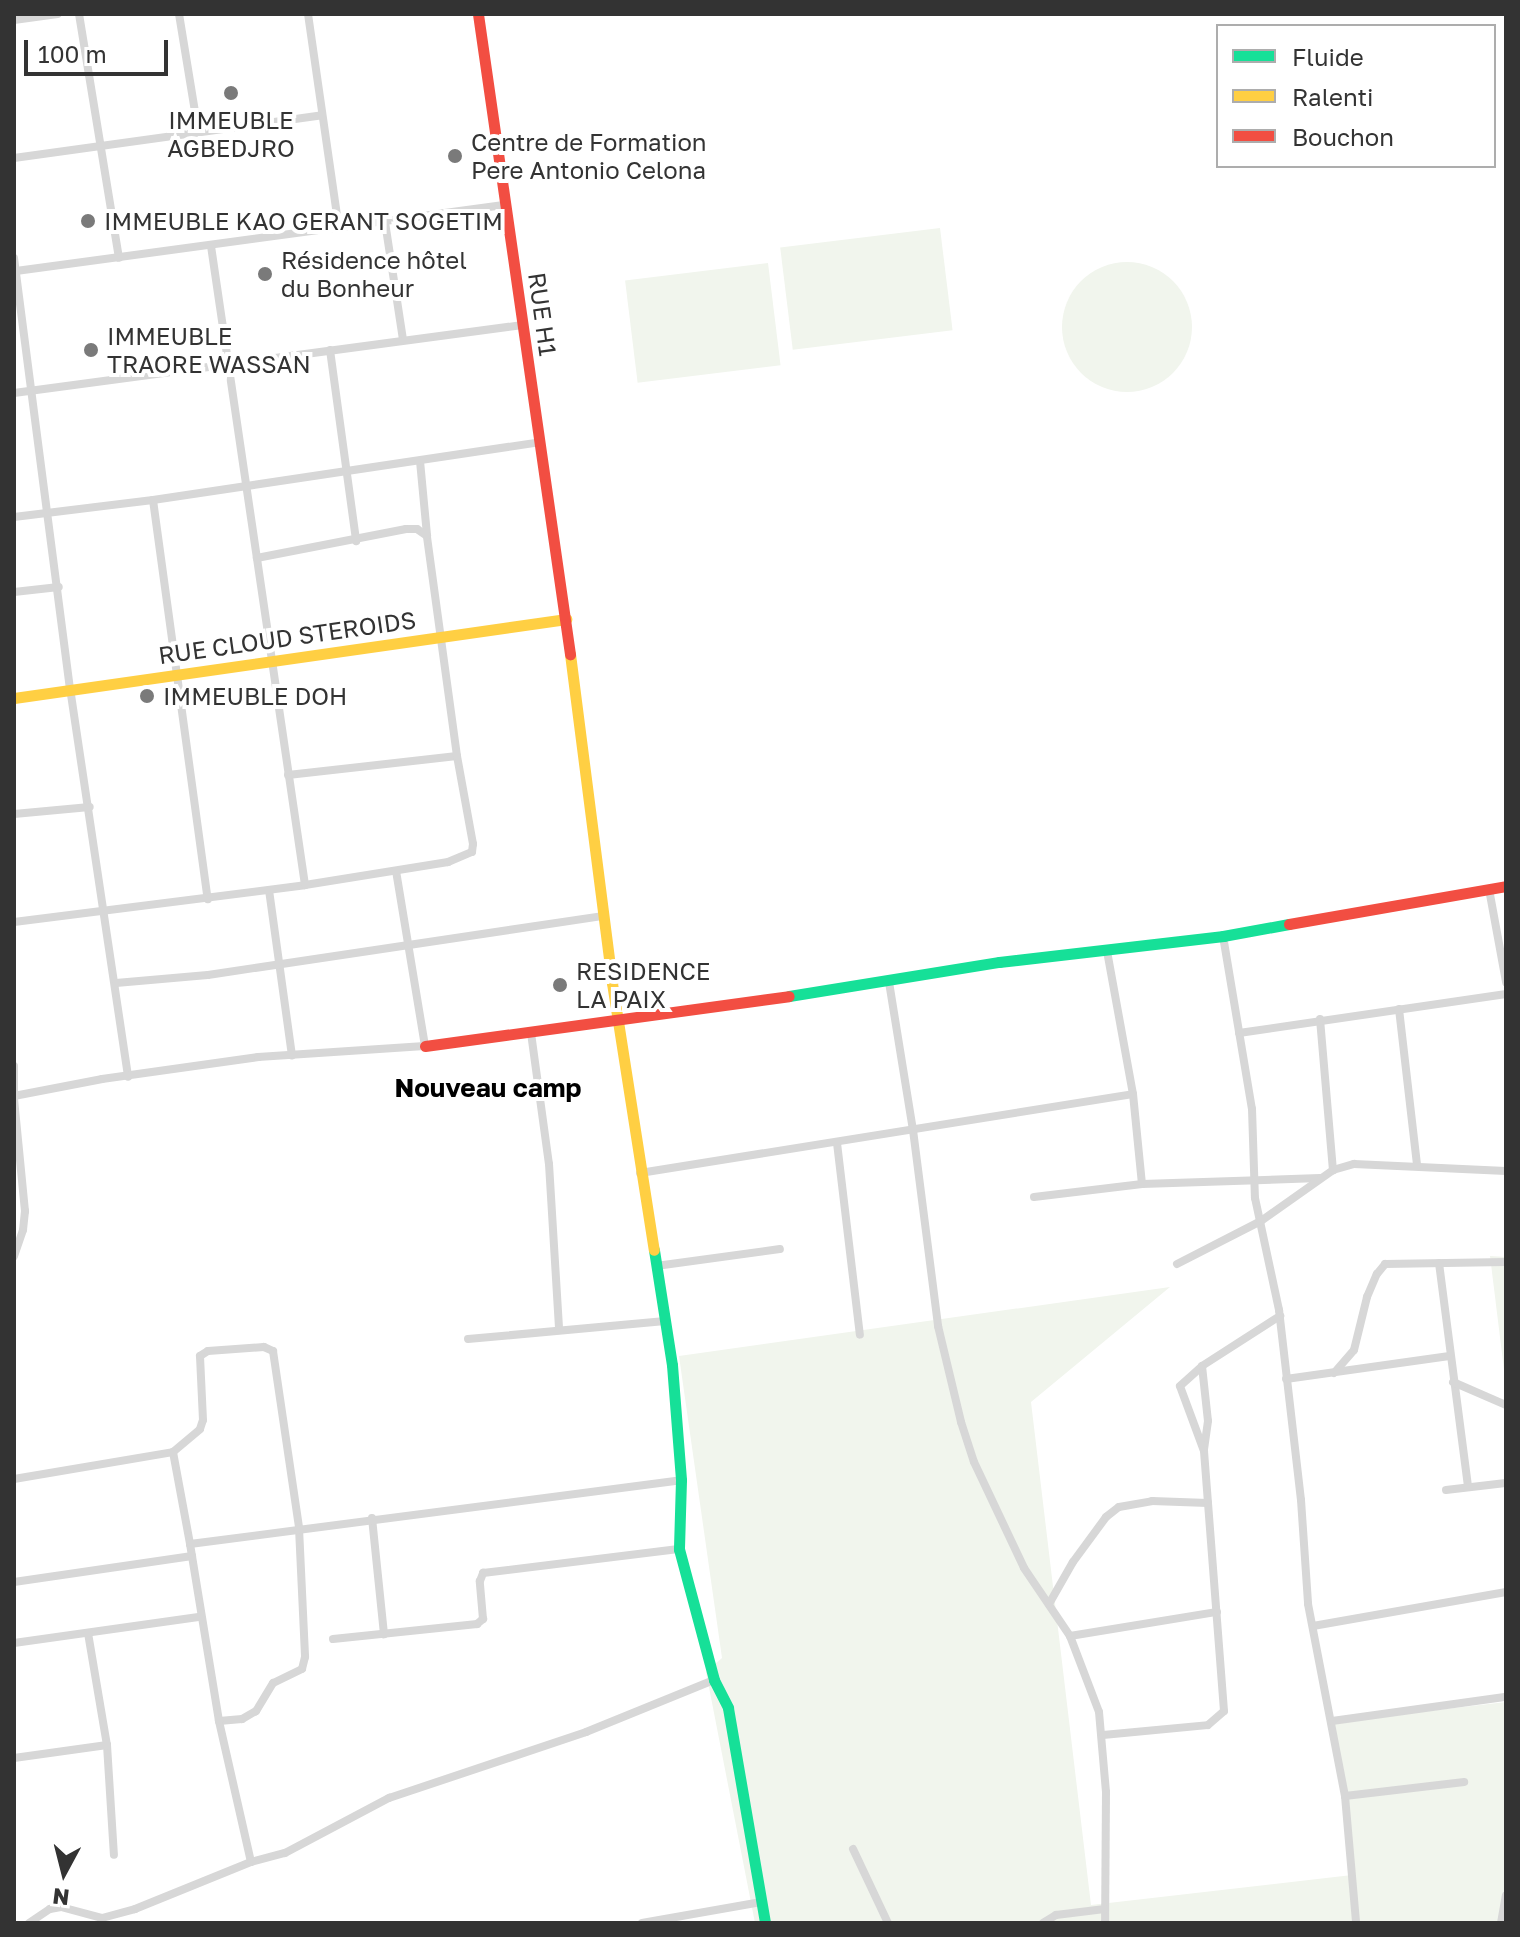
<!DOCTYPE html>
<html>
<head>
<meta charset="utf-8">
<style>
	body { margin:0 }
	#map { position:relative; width:1520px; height:1937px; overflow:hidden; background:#fff; font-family:"Golos Text",sans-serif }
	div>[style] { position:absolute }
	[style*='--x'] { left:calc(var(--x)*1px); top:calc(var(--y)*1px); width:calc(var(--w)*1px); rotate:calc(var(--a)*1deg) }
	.green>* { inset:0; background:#f1f5ed; transform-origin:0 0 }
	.round { border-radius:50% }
	.street>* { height:8px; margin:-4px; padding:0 4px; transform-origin:4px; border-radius:4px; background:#d7d7d7 }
	.fast>* { height:11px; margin:-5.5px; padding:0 5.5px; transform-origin:5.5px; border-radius:5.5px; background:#16e098 }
	.slow>* { height:11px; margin:-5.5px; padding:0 5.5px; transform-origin:5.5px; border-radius:5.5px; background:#ffcf43 }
	.jam>* { height:11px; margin:-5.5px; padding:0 5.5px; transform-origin:5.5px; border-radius:5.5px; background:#f24e42 }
	.dots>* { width:22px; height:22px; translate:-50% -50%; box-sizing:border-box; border:4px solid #fff; border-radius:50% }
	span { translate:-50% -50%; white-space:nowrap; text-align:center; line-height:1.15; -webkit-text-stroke:8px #fff; paint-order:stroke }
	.poi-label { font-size:24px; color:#333 }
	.left { translate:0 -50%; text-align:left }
	.street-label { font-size:24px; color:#333 }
	.neighbourhood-label { font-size:26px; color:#000; font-weight:700 }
	.frame { position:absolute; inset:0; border:16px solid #333; pointer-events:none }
	.legend { position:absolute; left:1216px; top:24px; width:280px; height:144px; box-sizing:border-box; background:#fff; border:2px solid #adadad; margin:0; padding:10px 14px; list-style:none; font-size:24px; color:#333 }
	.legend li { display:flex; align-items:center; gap:16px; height:40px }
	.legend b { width:40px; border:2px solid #adadad }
	.north { position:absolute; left:24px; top:1833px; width:80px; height:80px; -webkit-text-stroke:6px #fff; paint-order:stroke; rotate:187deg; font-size:22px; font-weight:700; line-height:32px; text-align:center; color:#333 }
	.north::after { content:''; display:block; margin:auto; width:28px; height:36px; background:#333; clip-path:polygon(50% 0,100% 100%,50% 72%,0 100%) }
	.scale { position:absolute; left:24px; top:40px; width:144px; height:36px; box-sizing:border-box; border:4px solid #333; border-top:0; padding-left:10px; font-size:24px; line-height:28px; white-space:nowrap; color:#333; -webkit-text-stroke:6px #fff; paint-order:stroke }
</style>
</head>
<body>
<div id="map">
	<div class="green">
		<i style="left:940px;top:228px;width:103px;height:161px;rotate:83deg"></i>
		<i class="round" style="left:1062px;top:262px;width:130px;height:130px"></i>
		<i style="left:768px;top:263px;width:103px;height:144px;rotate:83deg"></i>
		<i style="clip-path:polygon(1490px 1256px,1506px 1257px,1506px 1386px)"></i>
		<i style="clip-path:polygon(1170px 1287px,1031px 1402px,1091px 1905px,1352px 1875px,1334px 1722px,1506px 1702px,1506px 1923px,755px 1923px,706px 1672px,722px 1658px,679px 1356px)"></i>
	</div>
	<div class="street">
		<i style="--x:79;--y:14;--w:247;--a:80.7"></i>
		<i style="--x:179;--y:14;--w:118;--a:80.7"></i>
		<i style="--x:308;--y:14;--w:217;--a:81.8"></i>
		<i style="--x:14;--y:20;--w:44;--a:-7.8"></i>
		<i style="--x:14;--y:158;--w:311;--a:-7.9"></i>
		<i style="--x:385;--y:222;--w:119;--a:81.3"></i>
		<i style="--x:211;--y:246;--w:646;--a:81.63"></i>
		<i style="--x:14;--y:258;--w:434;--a:82.6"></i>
		<i style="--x:70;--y:688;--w:393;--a:81.5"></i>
		<i style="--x:16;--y:271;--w:494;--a:-7.7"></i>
		<i style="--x:330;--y:350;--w:193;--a:82.2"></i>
		<i style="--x:14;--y:393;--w:513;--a:-7.62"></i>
		<i style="--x:420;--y:461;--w:74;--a:84.6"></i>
		<i style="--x:153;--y:500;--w:403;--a:82.2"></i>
		<i style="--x:14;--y:517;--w:140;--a:-7"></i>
		<i style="--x:153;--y:500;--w:390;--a:-8.5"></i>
		<i style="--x:14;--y:592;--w:45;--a:-6.3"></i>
		<i style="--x:288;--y:775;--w:170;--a:-6.4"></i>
		<i style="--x:14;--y:814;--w:76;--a:-5.3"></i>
		<i style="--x:1489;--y:889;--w:95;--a:79.6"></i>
		<i style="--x:269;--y:890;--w:167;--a:82.1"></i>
		<i style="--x:14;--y:922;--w:293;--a:-7.2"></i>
		<i style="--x:305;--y:885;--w:145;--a:-9.1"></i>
		<i style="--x:448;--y:862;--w:26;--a:-23"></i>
		<i style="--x:472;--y:852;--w:8;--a:-83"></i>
		<i style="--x:473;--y:844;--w:89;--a:-100.3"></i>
		<i style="--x:457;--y:756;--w:222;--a:-97.8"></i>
		<i style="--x:427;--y:536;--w:12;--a:-145"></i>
		<i style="--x:417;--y:529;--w:11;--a:180"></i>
		<i style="--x:406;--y:529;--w:152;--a:169"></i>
		<i style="--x:1223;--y:936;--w:175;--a:80.5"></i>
		<i style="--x:1252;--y:1109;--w:89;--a:88.1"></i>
		<i style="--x:1255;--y:1198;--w:115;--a:77.9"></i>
		<i style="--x:1279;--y:1310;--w:191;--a:83.4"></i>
		<i style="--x:1301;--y:1500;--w:104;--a:86.1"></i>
		<i style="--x:1308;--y:1604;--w:196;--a:79.1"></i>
		<i style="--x:1345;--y:1796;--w:127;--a:85"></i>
		<i style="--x:1107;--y:951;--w:145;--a:79.7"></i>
		<i style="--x:1133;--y:1094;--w:90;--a:84.3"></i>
		<i style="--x:889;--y:982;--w:150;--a:80.8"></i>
		<i style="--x:913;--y:1130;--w:198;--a:82.7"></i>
		<i style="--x:938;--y:1326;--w:99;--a:76.5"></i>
		<i style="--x:961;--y:1422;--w:42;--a:72"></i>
		<i style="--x:974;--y:1462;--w:117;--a:64.7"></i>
		<i style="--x:1024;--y:1568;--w:82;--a:55.9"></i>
		<i style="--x:1070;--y:1636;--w:81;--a:69.1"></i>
		<i style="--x:1099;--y:1712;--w:80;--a:85"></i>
		<i style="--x:1106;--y:1792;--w:131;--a:90.4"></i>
		<i style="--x:116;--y:983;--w:92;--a:-5"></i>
		<i style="--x:208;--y:975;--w:400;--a:-8.5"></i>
		<i style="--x:1399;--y:1009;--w:156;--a:83.4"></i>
		<i style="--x:1320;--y:1019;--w:152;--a:85.1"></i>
		<i style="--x:531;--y:1033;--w:132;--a:82.2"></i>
		<i style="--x:549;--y:1164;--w:165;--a:86.5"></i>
		<i style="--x:1239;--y:1033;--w:270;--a:-8.3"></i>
		<i style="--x:14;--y:1066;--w:28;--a:90"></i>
		<i style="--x:14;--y:1096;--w:90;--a:-10.9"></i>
		<i style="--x:102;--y:1079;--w:158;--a:-8"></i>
		<i style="--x:258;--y:1057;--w:167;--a:-3.8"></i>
		<i style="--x:425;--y:1046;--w:177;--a:-99.4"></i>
		<i style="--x:14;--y:1099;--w:113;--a:84.4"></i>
		<i style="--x:25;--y:1211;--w:19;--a:96"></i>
		<i style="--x:23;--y:1230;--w:28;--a:109"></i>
		<i style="--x:837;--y:1143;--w:193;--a:83.2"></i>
		<i style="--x:640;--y:1173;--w:499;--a:-9.1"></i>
		<i style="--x:1034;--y:1197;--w:109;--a:-6.9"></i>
		<i style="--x:1142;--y:1184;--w:178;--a:-1.9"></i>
		<i style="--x:1439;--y:1263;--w:225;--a:82.6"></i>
		<i style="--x:1177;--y:1264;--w:94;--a:-27.1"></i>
		<i style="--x:1261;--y:1221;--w:88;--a:-35.3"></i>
		<i style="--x:1333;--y:1170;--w:22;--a:-16"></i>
		<i style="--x:1354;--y:1164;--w:152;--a:2.6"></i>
		<i style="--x:656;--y:1266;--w:125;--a:-7.8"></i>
		<i style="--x:468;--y:1339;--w:198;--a:-5.2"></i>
		<i style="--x:1202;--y:1366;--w:55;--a:83.8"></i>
		<i style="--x:1208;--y:1421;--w:29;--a:98"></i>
		<i style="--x:1334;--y:1373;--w:30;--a:-49"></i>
		<i style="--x:1354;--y:1350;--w:55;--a:-76.2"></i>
		<i style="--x:1367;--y:1297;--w:25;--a:-67"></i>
		<i style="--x:1377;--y:1274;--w:13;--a:-51"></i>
		<i style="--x:1385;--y:1264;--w:121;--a:-0.9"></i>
		<i style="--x:1286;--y:1379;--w:165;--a:-8"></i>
		<i style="--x:1453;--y:1382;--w:58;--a:23.5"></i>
		<i style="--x:173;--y:1452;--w:35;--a:-40"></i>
		<i style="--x:200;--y:1429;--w:9;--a:-72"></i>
		<i style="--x:203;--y:1420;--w:64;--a:-92.7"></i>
		<i style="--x:200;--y:1356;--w:9;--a:-32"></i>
		<i style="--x:208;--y:1351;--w:56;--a:-4.1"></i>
		<i style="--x:264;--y:1347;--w:10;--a:24"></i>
		<i style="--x:273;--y:1351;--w:179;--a:81.6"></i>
		<i style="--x:299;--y:1528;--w:129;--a:87.3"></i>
		<i style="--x:305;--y:1657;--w:12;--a:104"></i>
		<i style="--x:302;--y:1669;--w:32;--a:154"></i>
		<i style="--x:273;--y:1683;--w:33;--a:121"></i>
		<i style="--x:256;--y:1711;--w:16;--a:150"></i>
		<i style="--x:242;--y:1719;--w:23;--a:175"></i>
		<i style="--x:14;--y:1479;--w:161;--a:-9.6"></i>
		<i style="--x:173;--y:1452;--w:94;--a:79.5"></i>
		<i style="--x:1446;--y:1490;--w:60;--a:-6.7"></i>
		<i style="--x:372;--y:1518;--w:117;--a:84.1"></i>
		<i style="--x:14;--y:1582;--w:180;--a:-8.3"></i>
		<i style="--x:1049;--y:1604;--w:48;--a:-60.3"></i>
		<i style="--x:1073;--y:1562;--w:56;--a:-53.7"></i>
		<i style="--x:1106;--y:1517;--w:16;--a:-38"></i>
		<i style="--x:1119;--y:1507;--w:34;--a:-10"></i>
		<i style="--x:1152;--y:1501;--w:56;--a:2"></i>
		<i style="--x:1313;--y:1626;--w:196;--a:-10"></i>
		<i style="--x:88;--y:1633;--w:114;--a:80.4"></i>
		<i style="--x:107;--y:1745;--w:110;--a:86.4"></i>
		<i style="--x:1070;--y:1636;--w:149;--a:-9.3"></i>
		<i style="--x:333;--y:1639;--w:145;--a:-5.9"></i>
		<i style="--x:477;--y:1624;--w:8;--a:-40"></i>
		<i style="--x:483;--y:1619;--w:38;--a:-95"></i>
		<i style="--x:480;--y:1581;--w:9;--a:-69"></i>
		<i style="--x:483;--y:1573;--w:197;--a:-7"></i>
		<i style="--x:14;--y:1643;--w:188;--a:-8"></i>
		<i style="--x:1332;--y:1721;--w:176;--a:-7.9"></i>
		<i style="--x:1103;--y:1735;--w:105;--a:-5.4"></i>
		<i style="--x:1208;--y:1725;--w:21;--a:-41"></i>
		<i style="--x:1224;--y:1711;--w:261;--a:-94.4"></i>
		<i style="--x:1204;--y:1451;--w:69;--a:-110.3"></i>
		<i style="--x:1180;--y:1386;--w:30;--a:-42"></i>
		<i style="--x:1202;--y:1366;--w:93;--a:-32.7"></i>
		<i style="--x:14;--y:1758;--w:94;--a:-8"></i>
		<i style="--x:1345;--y:1796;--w:120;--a:-6.7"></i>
		<i style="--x:853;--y:1849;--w:82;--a:64.7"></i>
		<i style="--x:251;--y:1862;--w:145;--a:-102.8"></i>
		<i style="--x:219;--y:1721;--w:179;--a:-99.3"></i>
		<i style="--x:190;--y:1544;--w:495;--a:-7.4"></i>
		<i style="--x:29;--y:1923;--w:25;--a:-34"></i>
		<i style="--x:50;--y:1909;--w:11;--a:-10"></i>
		<i style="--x:61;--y:1907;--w:42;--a:15"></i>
		<i style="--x:102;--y:1918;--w:34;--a:-15"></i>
		<i style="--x:135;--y:1909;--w:125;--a:-22.1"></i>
		<i style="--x:251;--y:1862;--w:35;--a:-15"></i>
		<i style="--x:285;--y:1853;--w:118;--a:-27.9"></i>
		<i style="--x:389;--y:1798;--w:208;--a:-18.5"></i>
		<i style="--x:586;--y:1732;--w:138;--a:-22.1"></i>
		<i style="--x:642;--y:1923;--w:121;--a:-10"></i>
		<i style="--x:1043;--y:1923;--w:15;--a:-32"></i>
		<i style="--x:1056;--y:1915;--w:49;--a:-7"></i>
		<i style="--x:1501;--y:1923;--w:28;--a:-80"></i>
	</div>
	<div class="fast">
		<i style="--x:789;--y:996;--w:213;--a:-9.2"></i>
		<i style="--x:999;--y:962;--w:226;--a:-6.6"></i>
		<i style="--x:1223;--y:936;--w:67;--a:-10.3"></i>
		<i style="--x:654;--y:1250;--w:116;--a:81.1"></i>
		<i style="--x:672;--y:1365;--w:115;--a:85.5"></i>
		<i style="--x:681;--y:1480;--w:69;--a:91.7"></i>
		<i style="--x:679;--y:1549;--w:136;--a:75"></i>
		<i style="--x:714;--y:1680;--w:31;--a:63"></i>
		<i style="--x:728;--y:1708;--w:218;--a:80.2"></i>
	</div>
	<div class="slow">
		<i style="--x:570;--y:654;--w:332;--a:82.7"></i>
		<i style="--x:612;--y:983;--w:270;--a:81.1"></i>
		<i style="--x:14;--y:698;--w:558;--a:-8.14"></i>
	</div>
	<div class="jam">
		<i style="--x:478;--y:14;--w:647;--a:81.82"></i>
		<i style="--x:1289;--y:924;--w:220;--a:-9.9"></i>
		<i style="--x:425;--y:1046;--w:367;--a:-7.8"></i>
	</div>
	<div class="dots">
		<i style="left:231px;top:93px;background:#7a7a7a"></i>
		<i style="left:455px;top:156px;background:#7a7a7a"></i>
		<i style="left:88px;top:221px;background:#7a7a7a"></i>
		<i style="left:265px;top:274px;background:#7a7a7a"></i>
		<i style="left:91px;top:350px;background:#7a7a7a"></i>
		<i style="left:147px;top:696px;background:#7a7a7a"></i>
		<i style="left:560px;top:985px;background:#7a7a7a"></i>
	</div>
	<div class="poi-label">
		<span style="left:231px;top:134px">IMMEUBLE<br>AGBEDJRO</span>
		<span class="left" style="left:471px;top:156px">Centre de Formation<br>Pere Antonio Celona</span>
		<span class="left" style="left:104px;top:221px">IMMEUBLE KAO GERANT SOGETIM</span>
		<span class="left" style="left:281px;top:274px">Résidence hôtel<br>du Bonheur</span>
		<span class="left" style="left:107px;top:350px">IMMEUBLE<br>TRAORE WASSAN</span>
		<span class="left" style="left:163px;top:696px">IMMEUBLE DOH</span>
		<span class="left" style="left:576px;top:985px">RESIDENCE<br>LA PAIX</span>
	</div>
	<div class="street-label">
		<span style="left:543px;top:314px;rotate:82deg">RUE H1</span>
		<span style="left:287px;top:637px;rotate:-8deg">RUE CLOUD STEROIDS</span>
	</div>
	<div class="neighbourhood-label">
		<span style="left:488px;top:1088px">Nouveau camp</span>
	</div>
	<div class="frame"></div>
	<ul class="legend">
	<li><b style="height:10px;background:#16e098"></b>Fluide</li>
	<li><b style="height:10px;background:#ffcf43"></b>Ralenti</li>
	<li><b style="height:10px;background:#f24e42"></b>Bouchon</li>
	</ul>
	<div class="north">N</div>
	<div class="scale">100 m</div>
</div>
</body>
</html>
